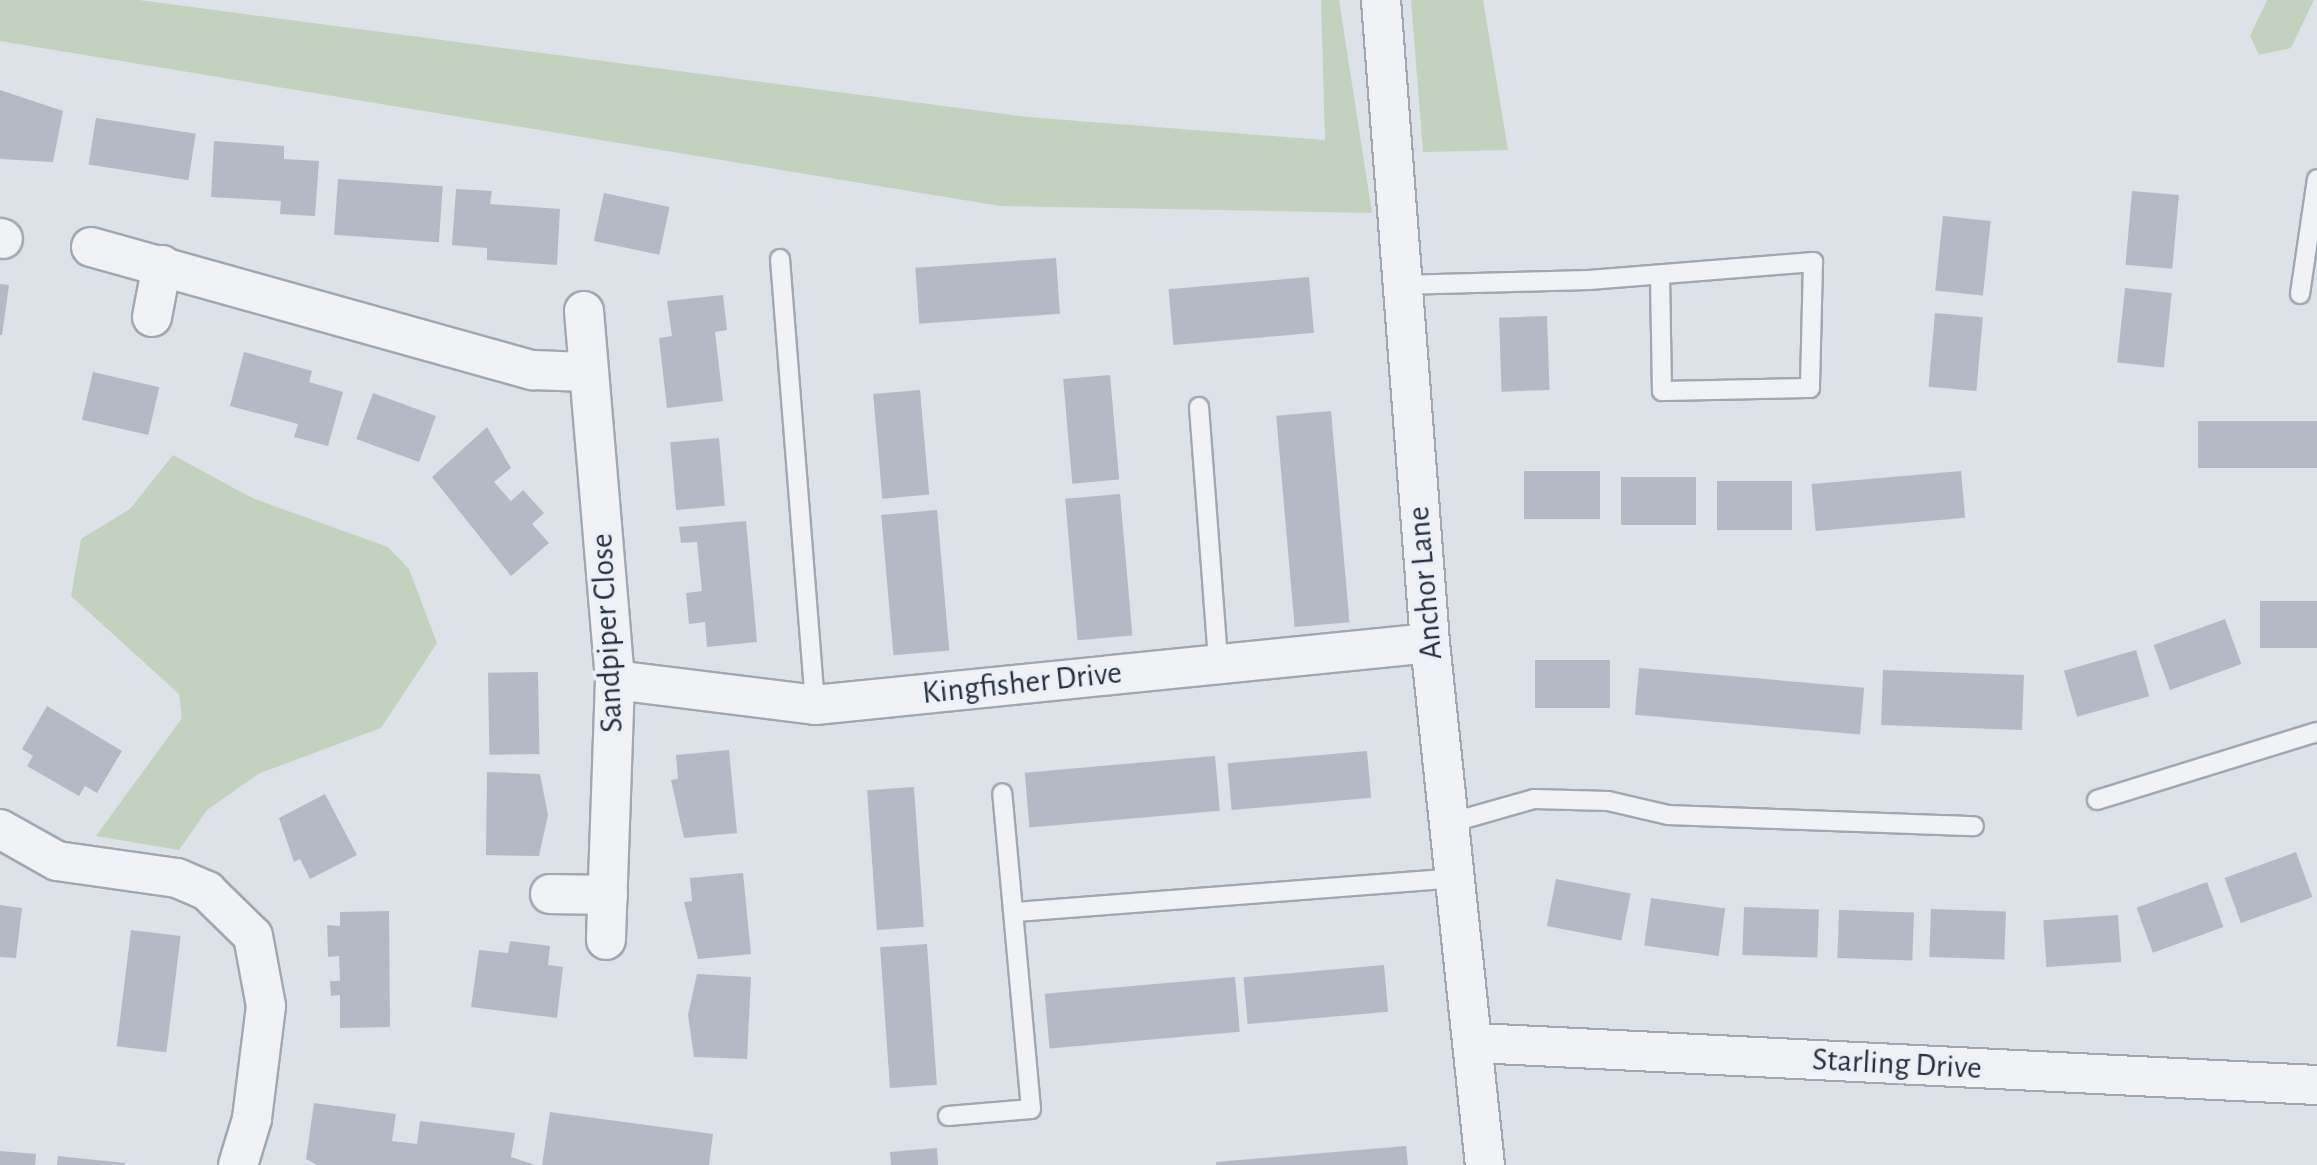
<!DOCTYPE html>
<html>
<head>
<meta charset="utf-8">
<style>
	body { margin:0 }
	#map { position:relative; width:2317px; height:1165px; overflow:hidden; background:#dde1e8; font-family:"Alegreya Sans",sans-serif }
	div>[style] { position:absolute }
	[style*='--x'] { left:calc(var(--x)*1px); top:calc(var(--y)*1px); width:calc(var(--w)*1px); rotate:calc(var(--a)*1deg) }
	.green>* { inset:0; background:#c3d2be }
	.building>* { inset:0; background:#b4bac5; transform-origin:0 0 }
	.roads { filter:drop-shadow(2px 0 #a2a8b2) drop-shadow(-2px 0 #a2a8b2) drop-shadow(0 2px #a2a8b2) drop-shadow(0 -2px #a2a8b2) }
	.service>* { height:18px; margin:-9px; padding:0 9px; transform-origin:9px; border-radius:9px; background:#f0f2f6 }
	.minor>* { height:38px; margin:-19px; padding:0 19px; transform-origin:19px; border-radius:19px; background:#f0f2f6 }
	span { translate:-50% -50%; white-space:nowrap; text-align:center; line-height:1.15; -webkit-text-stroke:7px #edf0f6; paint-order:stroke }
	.street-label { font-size:32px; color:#262f3f }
</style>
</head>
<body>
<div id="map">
	<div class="green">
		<i style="clip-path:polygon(0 0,139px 0,1027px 117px,1325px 140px,1321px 0,1339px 0,1372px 213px,1000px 206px,0 41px)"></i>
		<i style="clip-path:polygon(1411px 0,1483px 0,1508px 150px,1423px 152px)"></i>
		<i style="clip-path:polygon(2267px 0,2314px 0,2291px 48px,2259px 55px,2250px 36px)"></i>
		<i style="clip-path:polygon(173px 455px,252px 498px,388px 547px,409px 569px,437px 643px,381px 728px,258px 774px,207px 810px,179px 850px,96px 836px,182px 718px,179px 694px,71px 596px,81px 539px,130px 509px)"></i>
	</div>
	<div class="building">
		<i style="clip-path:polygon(0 90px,63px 111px,53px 162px,0 159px)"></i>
		<i style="left:96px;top:118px;width:101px;height:47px;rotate:9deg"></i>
		<i style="clip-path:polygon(214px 141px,284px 146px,284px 159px,319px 161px,315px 216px,280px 214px,281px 201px,211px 197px)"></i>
		<i style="left:338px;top:179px;width:105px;height:56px;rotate:4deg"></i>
		<i style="clip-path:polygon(456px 189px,492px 191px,490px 204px,560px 209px,557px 265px,487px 260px,487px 248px,452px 245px)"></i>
		<i style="left:2132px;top:191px;width:47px;height:74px;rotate:5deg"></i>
		<i style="left:604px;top:193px;width:67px;height:49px;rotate:12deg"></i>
		<i style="left:1943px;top:216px;width:48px;height:75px;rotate:6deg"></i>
		<i style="left:1056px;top:258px;width:56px;height:141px;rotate:86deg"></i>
		<i style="left:1309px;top:277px;width:56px;height:141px;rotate:85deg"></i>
		<i style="clip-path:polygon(0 284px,9px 285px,2px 335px,0 335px)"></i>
		<i style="left:2125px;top:288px;width:47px;height:75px;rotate:6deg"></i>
		<i style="clip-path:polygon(723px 295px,727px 330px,715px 332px,723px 401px,667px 408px,659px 338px,672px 336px,667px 301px)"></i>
		<i style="left:1935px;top:313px;width:48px;height:74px;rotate:5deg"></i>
		<i style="left:1547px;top:316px;width:74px;height:48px;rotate:88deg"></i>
		<i style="clip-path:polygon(244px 352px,312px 371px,309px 382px,343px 392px,328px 446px,294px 437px,298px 424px,230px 406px)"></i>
		<i style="left:93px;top:372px;width:68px;height:49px;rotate:13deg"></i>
		<i style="left:1110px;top:375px;width:105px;height:47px;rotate:85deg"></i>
		<i style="left:920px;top:390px;width:105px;height:47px;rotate:85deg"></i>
		<i style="left:373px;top:393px;width:67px;height:49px;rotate:20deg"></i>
		<i style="left:1331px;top:411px;width:212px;height:55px;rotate:85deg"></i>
		<i style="left:2317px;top:421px;width:47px;height:119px;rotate:90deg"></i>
		<i style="clip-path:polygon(487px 427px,511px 468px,494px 482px,511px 501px,523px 490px,544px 513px,532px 524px,549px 543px,511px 576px,432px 477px)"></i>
		<i style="left:719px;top:438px;width:68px;height:49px;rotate:85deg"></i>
		<i style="left:1600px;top:471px;width:48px;height:76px;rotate:90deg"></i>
		<i style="left:1961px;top:471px;width:47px;height:150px;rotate:85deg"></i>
		<i style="left:1621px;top:477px;width:75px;height:48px"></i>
		<i style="left:1717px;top:481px;width:75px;height:49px"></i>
		<i style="left:1120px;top:494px;width:142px;height:55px;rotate:85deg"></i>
		<i style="left:937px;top:510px;width:141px;height:56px;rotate:85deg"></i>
		<i style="clip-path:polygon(746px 521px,757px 642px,707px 647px,705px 622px,689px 624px,686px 593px,702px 591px,697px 542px,681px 543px,679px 527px)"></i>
		<i style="left:2317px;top:601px;width:47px;height:57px;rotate:90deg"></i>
		<i style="left:2225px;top:619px;width:48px;height:76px;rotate:70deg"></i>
		<i style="left:2136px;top:650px;width:48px;height:75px;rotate:74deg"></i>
		<i style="left:1535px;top:660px;width:75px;height:48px"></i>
		<i style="left:1639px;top:668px;width:226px;height:47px;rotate:5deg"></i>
		<i style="left:1883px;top:670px;width:141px;height:55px;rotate:2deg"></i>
		<i style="left:538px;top:672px;width:82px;height:50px;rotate:89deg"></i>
		<i style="clip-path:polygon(47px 706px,122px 751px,97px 793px,85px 786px,79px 796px,27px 766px,33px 756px,22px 749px)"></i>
		<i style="clip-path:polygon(729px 750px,737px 833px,684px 838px,671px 780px,678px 779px,676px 755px)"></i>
		<i style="left:1367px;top:751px;width:47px;height:140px;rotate:85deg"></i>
		<i style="left:1215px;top:756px;width:55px;height:191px;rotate:85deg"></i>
		<i style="clip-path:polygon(487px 772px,540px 774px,548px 815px,539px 856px,486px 855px)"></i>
		<i style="left:914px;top:787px;width:140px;height:47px;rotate:86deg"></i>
		<i style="clip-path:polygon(325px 794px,357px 855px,310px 879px,300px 859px,294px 862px,279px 818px)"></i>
		<i style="left:2296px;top:852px;width:48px;height:76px;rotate:70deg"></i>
		<i style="clip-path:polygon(743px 873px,751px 954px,698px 959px,684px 902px,692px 901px,690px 878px)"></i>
		<i style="left:1556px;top:879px;width:76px;height:48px;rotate:11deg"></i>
		<i style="left:2207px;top:882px;width:48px;height:75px;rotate:70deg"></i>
		<i style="left:1651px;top:898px;width:75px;height:48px;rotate:8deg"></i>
		<i style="clip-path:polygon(0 905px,22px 908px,16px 958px,0 957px)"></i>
		<i style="left:1744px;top:907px;width:75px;height:48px;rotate:2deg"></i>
		<i style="left:1931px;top:909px;width:75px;height:48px;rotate:2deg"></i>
		<i style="left:1839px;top:910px;width:75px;height:48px;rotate:2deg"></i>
		<i style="clip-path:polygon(389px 911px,390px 1027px,340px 1028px,340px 995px,331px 996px,330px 981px,340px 981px,339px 956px,328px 957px,327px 925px,340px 926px,340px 912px)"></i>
		<i style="left:2118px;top:915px;width:47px;height:75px;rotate:86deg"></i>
		<i style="left:131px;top:930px;width:50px;height:117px;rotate:7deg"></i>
		<i style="clip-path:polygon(510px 941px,550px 946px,548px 965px,563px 967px,557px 1018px,471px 1007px,479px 950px,508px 953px)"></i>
		<i style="left:927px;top:944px;width:141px;height:47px;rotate:86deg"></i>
		<i style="left:1384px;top:965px;width:47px;height:141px;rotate:85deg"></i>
		<i style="clip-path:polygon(697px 974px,751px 977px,747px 1059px,694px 1057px,688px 1015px)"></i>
		<i style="left:1235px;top:977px;width:55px;height:191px;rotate:85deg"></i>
		<i style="clip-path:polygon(314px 1103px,396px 1114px,392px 1141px,417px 1144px,420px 1121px,515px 1133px,511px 1157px,535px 1165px,317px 1165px,306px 1159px)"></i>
		<i style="clip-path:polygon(550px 1112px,713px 1134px,709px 1165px,542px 1165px)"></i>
		<i style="clip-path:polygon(1406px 1146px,1408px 1165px,1216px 1165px,1216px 1162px)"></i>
		<i style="clip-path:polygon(937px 1148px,938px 1165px,891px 1165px,890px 1152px)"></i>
		<i style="clip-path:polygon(0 1151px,36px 1154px,35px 1165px,0 1165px)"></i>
		<i style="clip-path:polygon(58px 1156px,125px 1163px,125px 1165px,57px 1165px)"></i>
	</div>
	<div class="roads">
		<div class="service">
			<i style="--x:780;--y:259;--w:447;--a:85.5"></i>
			<i style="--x:1399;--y:285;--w:190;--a:-1.5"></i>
			<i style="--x:1589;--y:280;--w:225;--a:-4.6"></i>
			<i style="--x:1813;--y:262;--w:126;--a:91.4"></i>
			<i style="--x:1810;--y:388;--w:148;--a:178.8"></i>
			<i style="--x:1662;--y:391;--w:116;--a:-91"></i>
			<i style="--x:2300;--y:294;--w:116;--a:-81.6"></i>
			<i style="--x:1199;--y:407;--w:256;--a:85.7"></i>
			<i style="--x:2097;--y:800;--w:230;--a:-17.2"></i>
			<i style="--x:1446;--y:824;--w:91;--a:-15.9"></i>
			<i style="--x:1534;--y:799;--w:74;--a:1.5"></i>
			<i style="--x:1608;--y:801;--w:62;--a:13.1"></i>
			<i style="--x:1668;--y:815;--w:306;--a:2.1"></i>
			<i style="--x:1015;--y:912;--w:438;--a:-4.4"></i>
			<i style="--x:948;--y:1116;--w:83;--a:-4.8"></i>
			<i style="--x:1031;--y:1109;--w:317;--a:-95.2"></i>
		</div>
		<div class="minor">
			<i style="--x:1381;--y:0;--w:645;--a:85.64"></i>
			<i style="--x:1430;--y:643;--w:525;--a:83.99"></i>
			<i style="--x:0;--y:238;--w:3;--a:18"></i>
			<i style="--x:91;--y:247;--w:459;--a:15.6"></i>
			<i style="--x:533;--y:370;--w:54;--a:2.1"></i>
			<i style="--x:584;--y:311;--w:370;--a:85.2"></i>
			<i style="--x:615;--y:680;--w:260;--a:92"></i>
			<i style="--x:152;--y:317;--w:53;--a:-79.1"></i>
			<i style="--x:615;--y:680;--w:202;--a:7.1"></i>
			<i style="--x:815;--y:705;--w:618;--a:-5.76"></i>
			<i style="--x:0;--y:829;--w:65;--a:29.3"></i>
			<i style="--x:57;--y:861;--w:121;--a:8.1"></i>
			<i style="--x:177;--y:878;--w:33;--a:23"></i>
			<i style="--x:207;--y:891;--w:64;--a:44.4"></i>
			<i style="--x:253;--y:936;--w:71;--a:79.5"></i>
			<i style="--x:266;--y:1006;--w:114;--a:97.1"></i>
			<i style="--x:252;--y:1119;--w:48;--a:106.9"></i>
			<i style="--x:550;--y:894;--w:58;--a:1"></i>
			<i style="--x:1476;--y:1043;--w:842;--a:2.86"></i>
		</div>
	</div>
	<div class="street-label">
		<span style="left:1425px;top:583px;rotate:-95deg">Anchor Lane</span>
		<span style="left:607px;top:633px;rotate:-93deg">Sandpiper Close</span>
		<span style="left:1022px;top:683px;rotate:-6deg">Kingfisher Drive</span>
		<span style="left:1897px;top:1064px;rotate:3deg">Starling Drive</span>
	</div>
</div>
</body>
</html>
